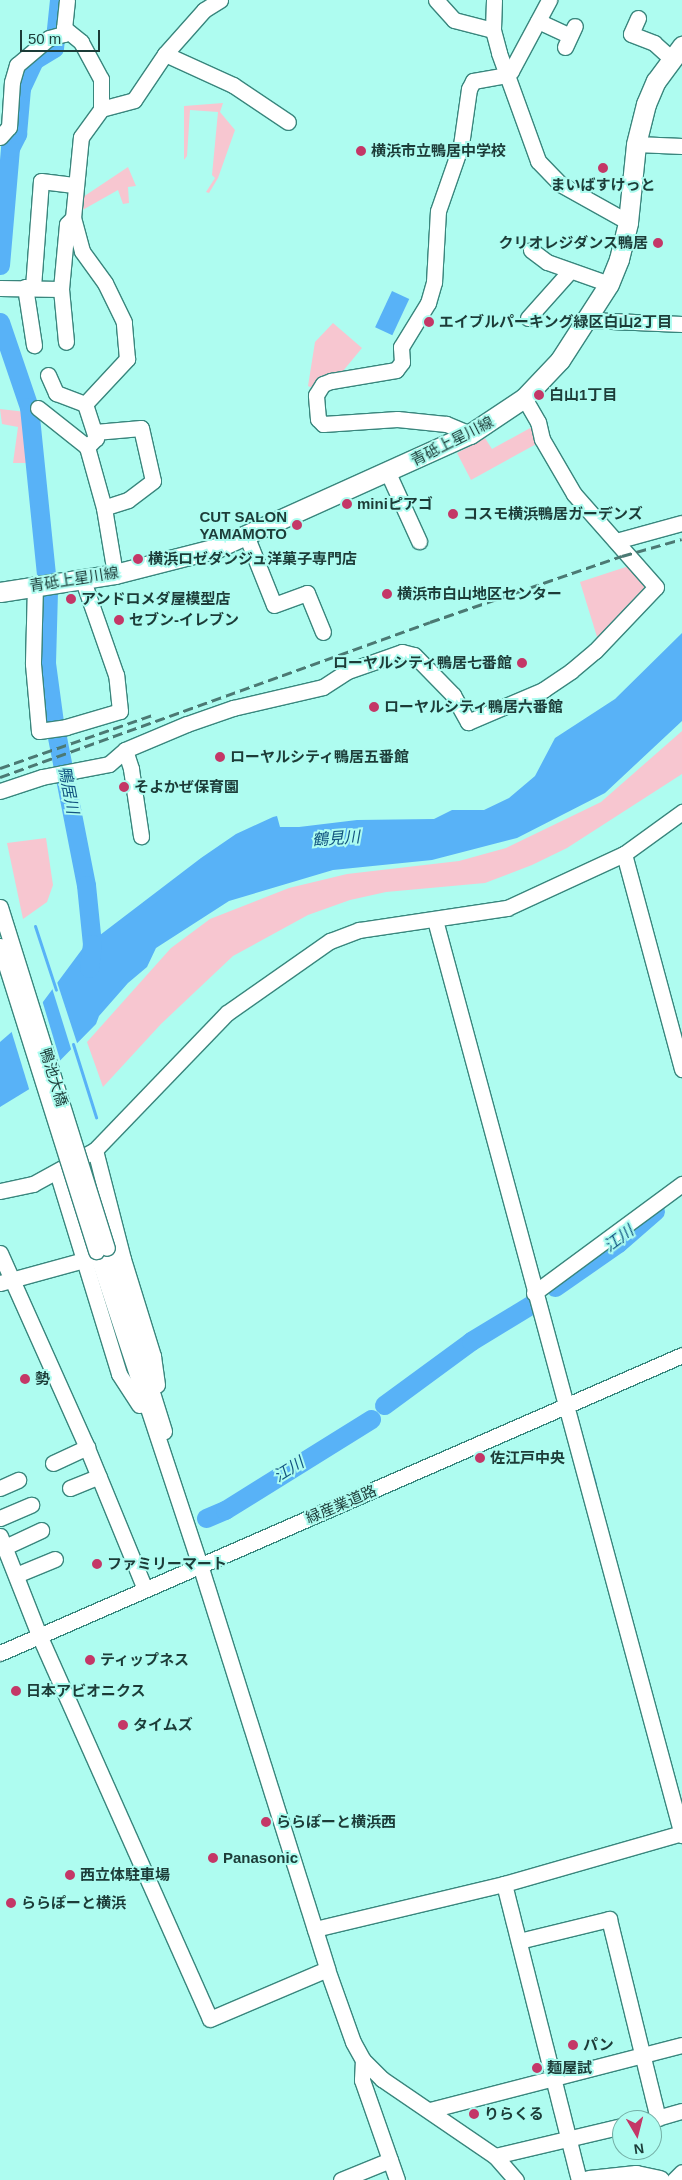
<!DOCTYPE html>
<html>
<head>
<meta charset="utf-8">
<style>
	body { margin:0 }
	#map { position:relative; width:682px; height:2180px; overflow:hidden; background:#aefcf0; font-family:Arial,"Noto Sans JP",sans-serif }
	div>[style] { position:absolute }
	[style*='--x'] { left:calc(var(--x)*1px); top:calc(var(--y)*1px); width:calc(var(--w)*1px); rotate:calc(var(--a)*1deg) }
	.green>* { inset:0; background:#f7c6d0 }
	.water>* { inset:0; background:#58b2f7; transform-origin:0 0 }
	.pier>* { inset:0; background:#aefcf0 }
	.stream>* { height:3px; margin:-1.5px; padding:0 1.5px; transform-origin:1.5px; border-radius:1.5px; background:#58b2f7 }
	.river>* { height:19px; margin:-9.5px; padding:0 9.5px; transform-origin:9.5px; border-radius:9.5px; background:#58b2f7 }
	.roads { filter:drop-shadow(1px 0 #39867d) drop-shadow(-1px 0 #39867d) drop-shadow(0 1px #39867d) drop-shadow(0 -1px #39867d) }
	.minor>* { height:15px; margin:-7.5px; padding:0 7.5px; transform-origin:7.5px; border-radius:7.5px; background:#fff }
	.major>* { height:19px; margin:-9.5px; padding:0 9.5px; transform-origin:9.5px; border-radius:9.5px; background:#fff }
	.rail>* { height:3px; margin-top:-1.5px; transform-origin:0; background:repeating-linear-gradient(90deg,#4b7973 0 10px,transparent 0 15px) }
	.bridges { filter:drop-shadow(1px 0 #39867d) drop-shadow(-1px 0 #39867d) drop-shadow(0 1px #39867d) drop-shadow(0 -1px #39867d) }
	.minor-bridge>* { height:15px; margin:-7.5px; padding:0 7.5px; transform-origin:7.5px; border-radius:7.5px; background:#fff }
	.dots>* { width:14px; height:14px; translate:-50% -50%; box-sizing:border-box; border:2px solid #aefcf0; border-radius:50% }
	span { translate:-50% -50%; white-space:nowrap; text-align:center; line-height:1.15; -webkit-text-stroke:4px #aefcf0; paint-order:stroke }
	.poi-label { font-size:15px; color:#1c3c38; font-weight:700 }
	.left { translate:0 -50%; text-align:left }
	.right { translate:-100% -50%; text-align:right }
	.street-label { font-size:15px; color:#1c3c38 }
	.water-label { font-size:16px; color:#125481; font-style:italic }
	.north { position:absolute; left:612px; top:2110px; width:50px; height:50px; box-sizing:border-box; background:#aefcf0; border:1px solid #74afa6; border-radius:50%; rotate:172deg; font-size:14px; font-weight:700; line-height:20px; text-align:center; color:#1c3c38 }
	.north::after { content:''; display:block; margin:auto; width:18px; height:22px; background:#c43767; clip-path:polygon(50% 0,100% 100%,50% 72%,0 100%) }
	.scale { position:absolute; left:20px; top:30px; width:80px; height:22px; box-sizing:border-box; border:2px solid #1c3c38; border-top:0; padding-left:6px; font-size:15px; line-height:18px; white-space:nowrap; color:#1c3c38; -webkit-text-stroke:4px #aefcf0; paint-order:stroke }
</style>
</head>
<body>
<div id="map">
	<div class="green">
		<i style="clip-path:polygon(223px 103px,220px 112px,235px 130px,218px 178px,209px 193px,206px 192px,215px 178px,212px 175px,218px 112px,190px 110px,187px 156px,184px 160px,184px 106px)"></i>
		<i style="clip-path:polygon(128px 167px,136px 186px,128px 187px,129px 203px,123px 204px,118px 190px,79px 212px,80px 199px)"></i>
		<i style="clip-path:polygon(333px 323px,362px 348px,343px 371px,344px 376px,316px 390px,308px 386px,315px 342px)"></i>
		<i style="clip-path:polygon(0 409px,26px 412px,31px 463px,13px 463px,18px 427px,2px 424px)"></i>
		<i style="clip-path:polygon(532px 427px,540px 442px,471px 480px,457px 453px,485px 438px,492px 449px)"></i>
		<i style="clip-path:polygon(632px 565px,651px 584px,598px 640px,580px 582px)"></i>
		<i style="clip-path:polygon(682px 731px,682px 774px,567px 848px,532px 865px,485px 883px,386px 892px,350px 900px,308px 915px,233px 956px,161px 1024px,103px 1087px,87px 1042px,171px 948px,210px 919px,289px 888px,347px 874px,459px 861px,506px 848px,601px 802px)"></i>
		<i style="clip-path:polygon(46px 838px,53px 885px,47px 902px,23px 919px,7px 843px)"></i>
	</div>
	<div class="water">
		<i style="left:392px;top:291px;width:19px;height:40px;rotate:25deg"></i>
		<i style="clip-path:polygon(682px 633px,682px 721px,605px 793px,517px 838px,432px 860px,333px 870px,229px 901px,156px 948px,147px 967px,128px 983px,99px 1016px,96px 1024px,36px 1085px,0 1107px,0 1042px,37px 1010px,83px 948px,201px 858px,236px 834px,273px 817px,277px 816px,280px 827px,299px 827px,357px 820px,434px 819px,452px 810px,484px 810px,509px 798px,535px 776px,555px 738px,615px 699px)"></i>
	</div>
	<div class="pier">
		<i style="clip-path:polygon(57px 982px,78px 1046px,72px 1052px,52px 988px)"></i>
		<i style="clip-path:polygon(42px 1000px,61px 1063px,30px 1092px,11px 1030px)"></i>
	</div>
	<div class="stream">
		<i style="--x:35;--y:926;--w:67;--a:71.8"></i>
		<i style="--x:73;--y:1044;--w:77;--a:72.5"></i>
		<i style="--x:588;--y:1459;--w:26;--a:74"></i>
	</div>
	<div class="river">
		<i style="--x:0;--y:265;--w:117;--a:-85.1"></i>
		<i style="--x:10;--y:148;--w:16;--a:-63"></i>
		<i style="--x:17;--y:134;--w:46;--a:-85"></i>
		<i style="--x:21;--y:88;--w:31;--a:-65"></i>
		<i style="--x:34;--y:60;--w:23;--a:-31"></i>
		<i style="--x:54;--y:48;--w:48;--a:-84.1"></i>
		<i style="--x:0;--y:322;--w:90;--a:71.2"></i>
		<i style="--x:29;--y:407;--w:169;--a:84.2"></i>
		<i style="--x:48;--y:591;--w:72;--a:91.6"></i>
		<i style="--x:46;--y:663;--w:60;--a:82.3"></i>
		<i style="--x:54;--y:722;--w:166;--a:78.9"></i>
		<i style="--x:86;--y:885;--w:59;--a:84.2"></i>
		<i style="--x:92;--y:944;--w:24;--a:97"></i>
		<i style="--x:555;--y:1287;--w:77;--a:-34.9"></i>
		<i style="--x:618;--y:1243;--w:49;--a:-40.9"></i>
		<i style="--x:384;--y:1405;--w:108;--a:-36.3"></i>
		<i style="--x:471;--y:1341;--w:71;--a:-31.2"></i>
		<i style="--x:206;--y:1518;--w:21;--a:-23"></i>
		<i style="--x:225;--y:1510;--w:172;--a:-31.9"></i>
	</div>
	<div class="roads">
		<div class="minor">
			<i style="--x:67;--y:0;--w:28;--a:96"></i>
			<i style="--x:64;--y:28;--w:22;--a:39"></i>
			<i style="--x:81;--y:42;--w:42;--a:61.6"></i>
			<i style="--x:101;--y:79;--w:30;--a:90"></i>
			<i style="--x:436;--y:0;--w:27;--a:48"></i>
			<i style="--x:454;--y:20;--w:40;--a:14.4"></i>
			<i style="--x:494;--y:0;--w:30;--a:92"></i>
			<i style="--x:493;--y:30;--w:24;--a:75"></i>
			<i style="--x:499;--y:53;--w:115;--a:70.1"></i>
			<i style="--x:538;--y:161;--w:32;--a:46"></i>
			<i style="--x:560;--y:184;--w:78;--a:29.2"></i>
			<i style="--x:638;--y:18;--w:17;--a:114"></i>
			<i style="--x:631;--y:34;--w:25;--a:21"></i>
			<i style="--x:654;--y:43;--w:24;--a:42"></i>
			<i style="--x:538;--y:21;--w:35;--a:25"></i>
			<i style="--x:565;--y:47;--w:23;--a:-65"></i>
			<i style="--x:165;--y:54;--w:75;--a:24.5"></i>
			<i style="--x:233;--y:85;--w:66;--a:33.9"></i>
			<i style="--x:0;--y:137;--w:13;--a:-48"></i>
			<i style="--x:9;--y:127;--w:45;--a:-86.2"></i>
			<i style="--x:12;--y:82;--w:18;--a:-74"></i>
			<i style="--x:17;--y:65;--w:42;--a:-40.2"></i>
			<i style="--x:49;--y:38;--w:16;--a:-15"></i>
			<i style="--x:64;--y:34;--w:6;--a:-90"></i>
			<i style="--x:636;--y:144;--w:46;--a:2.5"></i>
			<i style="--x:531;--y:250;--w:20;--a:37"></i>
			<i style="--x:547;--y:262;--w:66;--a:19.5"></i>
			<i style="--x:25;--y:287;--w:59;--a:81.2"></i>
			<i style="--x:33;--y:287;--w:106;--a:-85.7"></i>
			<i style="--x:41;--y:181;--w:35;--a:7"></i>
			<i style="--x:0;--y:288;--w:61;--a:0.9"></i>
			<i style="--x:61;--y:289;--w:53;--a:84.6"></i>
			<i style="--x:61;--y:289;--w:65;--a:-84.7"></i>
			<i style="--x:67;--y:224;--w:8;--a:-45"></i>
			<i style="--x:528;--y:318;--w:63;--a:-48.2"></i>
			<i style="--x:588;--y:320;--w:94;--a:2.4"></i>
			<i style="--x:48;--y:375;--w:20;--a:66"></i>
			<i style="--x:56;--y:393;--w:31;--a:21"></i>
			<i style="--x:85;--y:404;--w:62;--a:-47"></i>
			<i style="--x:127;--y:359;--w:37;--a:-95"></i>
			<i style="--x:124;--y:322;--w:43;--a:-116"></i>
			<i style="--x:105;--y:283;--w:39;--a:-126"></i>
			<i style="--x:82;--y:251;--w:34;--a:-105"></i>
			<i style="--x:73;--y:218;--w:81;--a:-84.4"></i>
			<i style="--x:81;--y:137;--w:34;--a:-54"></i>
			<i style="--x:101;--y:109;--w:34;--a:-15"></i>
			<i style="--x:134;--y:100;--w:55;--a:-56"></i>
			<i style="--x:165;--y:54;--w:59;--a:-48.4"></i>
			<i style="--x:204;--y:10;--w:19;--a:-32"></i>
			<i style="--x:85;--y:404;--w:36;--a:72"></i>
			<i style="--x:96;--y:438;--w:13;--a:135"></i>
			<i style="--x:87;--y:447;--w:63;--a:74.4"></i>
			<i style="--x:104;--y:508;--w:67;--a:80.5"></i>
			<i style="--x:38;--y:408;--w:63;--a:38.5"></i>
			<i style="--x:95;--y:432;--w:46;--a:-5"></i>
			<i style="--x:141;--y:428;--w:54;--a:77.2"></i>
			<i style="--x:153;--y:481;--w:31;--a:143"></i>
			<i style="--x:128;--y:500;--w:25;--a:162"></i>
			<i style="--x:470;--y:434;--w:26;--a:-157"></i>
			<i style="--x:446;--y:424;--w:49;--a:-174.2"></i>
			<i style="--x:397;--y:419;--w:74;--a:176.1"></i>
			<i style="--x:323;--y:424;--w:7;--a:-135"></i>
			<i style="--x:318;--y:419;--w:24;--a:-95"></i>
			<i style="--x:316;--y:395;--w:13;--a:-58"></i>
			<i style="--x:323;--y:384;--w:9;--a:-21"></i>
			<i style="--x:331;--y:381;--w:66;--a:-9.6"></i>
			<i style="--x:396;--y:370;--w:10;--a:-53"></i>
			<i style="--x:402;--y:362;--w:15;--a:-94"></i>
			<i style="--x:401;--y:347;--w:52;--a:-58.5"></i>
			<i style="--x:428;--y:303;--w:22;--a:-74"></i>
			<i style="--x:434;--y:282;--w:71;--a:-86.8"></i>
			<i style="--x:438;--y:211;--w:70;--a:-70.8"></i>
			<i style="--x:461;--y:145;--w:57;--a:-81.9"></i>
			<i style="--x:469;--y:89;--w:9;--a:-63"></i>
			<i style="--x:473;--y:81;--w:35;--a:-10"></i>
			<i style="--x:507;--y:75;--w:6;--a:-45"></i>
			<i style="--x:511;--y:71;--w:81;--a:-61.8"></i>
			<i style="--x:388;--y:473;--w:75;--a:65.5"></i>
			<i style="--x:246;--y:535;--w:75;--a:68.2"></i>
			<i style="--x:274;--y:605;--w:35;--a:-20"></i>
			<i style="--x:307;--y:593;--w:42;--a:67.7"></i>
			<i style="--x:616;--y:541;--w:68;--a:-15.3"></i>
			<i style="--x:35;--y:585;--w:79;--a:91.5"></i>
			<i style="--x:33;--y:664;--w:67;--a:84.9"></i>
			<i style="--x:39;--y:731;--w:27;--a:-8"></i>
			<i style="--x:66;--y:727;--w:56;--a:-16.5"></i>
			<i style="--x:120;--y:711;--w:36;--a:-96"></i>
			<i style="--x:116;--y:675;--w:103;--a:-109.3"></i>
			<i style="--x:125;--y:750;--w:20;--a:72"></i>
			<i style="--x:131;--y:769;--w:68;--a:81.5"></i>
			<i style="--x:0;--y:791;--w:44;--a:-18.4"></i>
			<i style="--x:42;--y:777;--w:68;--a:-11"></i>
			<i style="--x:109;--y:764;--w:21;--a:-41"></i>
			<i style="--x:125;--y:750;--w:67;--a:-22.8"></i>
			<i style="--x:187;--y:724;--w:49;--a:-19.2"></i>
			<i style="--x:233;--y:708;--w:92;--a:-13.1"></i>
			<i style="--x:323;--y:687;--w:30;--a:-33"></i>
			<i style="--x:348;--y:671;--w:57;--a:-19.4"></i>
			<i style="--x:402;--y:652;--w:12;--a:14"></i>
			<i style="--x:414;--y:655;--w:56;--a:45.7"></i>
			<i style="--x:453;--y:695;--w:31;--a:61"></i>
			<i style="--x:468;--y:722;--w:82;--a:-23.1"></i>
			<i style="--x:543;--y:690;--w:34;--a:-34"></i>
			<i style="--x:571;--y:671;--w:31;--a:-40"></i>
			<i style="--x:595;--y:651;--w:88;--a:-46.4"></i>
			<i style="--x:656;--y:587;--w:124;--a:-131.4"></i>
			<i style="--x:574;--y:494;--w:64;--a:-120.2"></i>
			<i style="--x:542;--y:439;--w:17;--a:-103"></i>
			<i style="--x:538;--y:422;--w:28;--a:-120"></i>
			<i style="--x:624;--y:854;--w:223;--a:74.9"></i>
			<i style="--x:435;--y:920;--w:948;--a:74.89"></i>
			<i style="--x:95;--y:1150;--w:113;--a:75.6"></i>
			<i style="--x:123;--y:1259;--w:102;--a:72.8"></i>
			<i style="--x:153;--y:1356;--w:29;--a:82"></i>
			<i style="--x:57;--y:1172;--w:211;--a:72.9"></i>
			<i style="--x:119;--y:1374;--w:37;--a:57"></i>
			<i style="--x:0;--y:1191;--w:34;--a:-12"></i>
			<i style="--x:33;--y:1184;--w:71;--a:-28.7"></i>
			<i style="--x:95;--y:1150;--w:190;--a:-46.1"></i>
			<i style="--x:227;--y:1013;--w:126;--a:-35"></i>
			<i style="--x:330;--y:941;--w:31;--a:-21"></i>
			<i style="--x:359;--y:930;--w:150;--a:-8.5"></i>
			<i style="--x:507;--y:908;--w:129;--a:-24.8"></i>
			<i style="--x:624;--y:854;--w:72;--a:-35.9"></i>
			<i style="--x:107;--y:1248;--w:192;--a:72.7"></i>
			<i style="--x:96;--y:1251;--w:331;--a:71.7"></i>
			<i style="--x:200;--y:1565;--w:423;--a:72.5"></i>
			<i style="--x:327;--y:1969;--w:77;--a:70.4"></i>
			<i style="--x:353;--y:2042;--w:21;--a:61"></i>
			<i style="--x:363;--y:2060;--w:27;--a:45"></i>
			<i style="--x:382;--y:2079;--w:137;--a:34.3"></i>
			<i style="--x:495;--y:2156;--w:32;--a:49"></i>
			<i style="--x:0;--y:1253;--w:208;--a:65.9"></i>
			<i style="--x:85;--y:1443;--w:158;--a:67.7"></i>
			<i style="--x:0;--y:1283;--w:87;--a:-15.3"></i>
			<i style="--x:534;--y:1293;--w:184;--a:-36.4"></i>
			<i style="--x:53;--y:1463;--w:38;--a:-25"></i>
			<i style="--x:0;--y:1488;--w:20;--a:-24"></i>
			<i style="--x:70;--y:1488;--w:31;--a:-22"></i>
			<i style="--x:0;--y:1518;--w:34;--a:-23"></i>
			<i style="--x:0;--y:1536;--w:106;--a:68.5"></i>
			<i style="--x:39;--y:1635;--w:420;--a:66"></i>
			<i style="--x:210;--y:2019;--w:127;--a:-23.1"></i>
			<i style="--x:5;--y:1547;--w:40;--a:-25"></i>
			<i style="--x:16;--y:1575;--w:42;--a:-22.3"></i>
			<i style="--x:0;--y:1653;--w:744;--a:-23.6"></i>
			<i style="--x:504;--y:1884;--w:305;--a:75.8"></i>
			<i style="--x:315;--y:1929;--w:194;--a:-13.4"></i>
			<i style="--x:504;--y:1884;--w:185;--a:-16"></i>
			<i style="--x:519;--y:1941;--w:93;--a:-13.7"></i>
			<i style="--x:609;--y:1919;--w:205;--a:76.2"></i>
			<i style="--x:363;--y:2060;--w:20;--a:93"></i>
			<i style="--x:362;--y:2080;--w:106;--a:70.7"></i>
			<i style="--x:430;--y:2110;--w:260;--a:-14.5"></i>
			<i style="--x:650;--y:2120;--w:33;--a:-16"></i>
			<i style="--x:495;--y:2156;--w:130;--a:-13.3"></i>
			<i style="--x:341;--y:2180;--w:53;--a:-22.2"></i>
			<i style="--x:674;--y:2180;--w:11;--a:-45"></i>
		</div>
		<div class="major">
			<i style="--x:0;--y:592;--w:116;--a:-8.9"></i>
			<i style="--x:115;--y:574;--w:105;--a:-14.3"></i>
			<i style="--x:217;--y:548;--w:277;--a:-24.3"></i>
			<i style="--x:470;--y:434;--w:65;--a:-33.7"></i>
			<i style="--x:524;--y:398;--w:52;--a:-46.5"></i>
			<i style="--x:560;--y:360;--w:90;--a:-57.2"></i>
			<i style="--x:609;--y:284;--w:27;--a:-68"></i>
			<i style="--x:619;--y:259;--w:38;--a:-76"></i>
			<i style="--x:628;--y:222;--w:78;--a:-84.1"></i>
			<i style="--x:636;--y:144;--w:41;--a:-76"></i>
			<i style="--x:646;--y:104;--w:25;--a:-67"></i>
			<i style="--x:656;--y:81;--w:44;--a:-53.4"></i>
			<i style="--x:589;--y:2180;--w:47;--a:-6.1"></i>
			<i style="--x:636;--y:2175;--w:24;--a:12"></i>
		</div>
	</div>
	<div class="rail">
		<i style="--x:0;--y:768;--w:164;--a:-19.2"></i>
		<i style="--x:0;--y:777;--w:457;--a:-19.8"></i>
		<i style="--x:430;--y:622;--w:203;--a:-19"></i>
		<i style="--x:622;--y:556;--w:62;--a:-15.8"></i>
	</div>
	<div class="bridges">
		<div class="minor-bridge">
			<i style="--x:0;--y:907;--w:357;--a:72.6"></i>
			<i style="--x:0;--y:946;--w:320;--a:72.5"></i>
		</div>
	</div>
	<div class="dots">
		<i style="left:361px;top:151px;background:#c43767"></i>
		<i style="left:603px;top:168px;background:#c43767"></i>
		<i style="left:658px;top:243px;background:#c43767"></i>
		<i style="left:429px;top:322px;background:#c43767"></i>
		<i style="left:539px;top:395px;background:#c43767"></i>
		<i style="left:347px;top:504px;background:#c43767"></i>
		<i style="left:453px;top:514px;background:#c43767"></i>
		<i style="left:297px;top:525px;background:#c43767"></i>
		<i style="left:138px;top:559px;background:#c43767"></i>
		<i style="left:387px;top:594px;background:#c43767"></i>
		<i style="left:71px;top:599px;background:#c43767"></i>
		<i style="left:119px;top:620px;background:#c43767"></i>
		<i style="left:522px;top:663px;background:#c43767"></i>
		<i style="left:374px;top:707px;background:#c43767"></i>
		<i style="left:220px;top:757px;background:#c43767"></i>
		<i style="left:124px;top:787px;background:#c43767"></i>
		<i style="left:25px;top:1379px;background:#c43767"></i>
		<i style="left:480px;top:1458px;background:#c43767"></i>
		<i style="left:97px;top:1564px;background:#c43767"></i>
		<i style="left:90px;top:1660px;background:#c43767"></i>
		<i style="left:16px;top:1691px;background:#c43767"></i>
		<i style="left:123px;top:1725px;background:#c43767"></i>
		<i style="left:266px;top:1822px;background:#c43767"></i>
		<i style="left:213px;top:1858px;background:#c43767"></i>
		<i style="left:70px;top:1875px;background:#c43767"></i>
		<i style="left:11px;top:1903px;background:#c43767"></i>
		<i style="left:573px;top:2045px;background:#c43767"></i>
		<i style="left:537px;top:2068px;background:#c43767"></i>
		<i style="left:474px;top:2114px;background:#c43767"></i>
	</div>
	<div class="poi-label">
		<span class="left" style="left:371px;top:151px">横浜市立鴨居中学校</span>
		<span style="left:603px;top:185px">まいばすけっと</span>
		<span class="right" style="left:648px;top:243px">クリオレジダンス鴨居</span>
		<span class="left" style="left:439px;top:322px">エイブルパーキング緑区白山2丁目</span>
		<span class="left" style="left:549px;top:395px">白山1丁目</span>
		<span class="left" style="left:357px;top:504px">miniピアゴ</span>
		<span class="left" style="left:463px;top:514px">コスモ横浜鴨居ガーデンズ</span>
		<span class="right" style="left:287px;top:525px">CUT SALON<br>YAMAMOTO</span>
		<span class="left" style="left:148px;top:559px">横浜ロゼダンジュ洋菓子専門店</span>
		<span class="left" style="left:397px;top:594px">横浜市白山地区センター</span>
		<span class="left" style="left:81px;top:599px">アンドロメダ屋模型店</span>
		<span class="left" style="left:129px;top:620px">セブン-イレブン</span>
		<span class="right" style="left:512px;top:663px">ローヤルシティ鴨居七番館</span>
		<span class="left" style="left:384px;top:707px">ローヤルシティ鴨居六番館</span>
		<span class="left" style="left:230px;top:757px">ローヤルシティ鴨居五番館</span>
		<span class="left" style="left:134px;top:787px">そよかぜ保育園</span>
		<span class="left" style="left:35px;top:1379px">勢</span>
		<span class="left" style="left:490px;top:1458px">佐江戸中央</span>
		<span class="left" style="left:107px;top:1564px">ファミリーマート</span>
		<span class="left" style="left:100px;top:1660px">ティップネス</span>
		<span class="left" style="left:26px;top:1691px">日本アビオニクス</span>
		<span class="left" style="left:133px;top:1725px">タイムズ</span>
		<span class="left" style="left:276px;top:1822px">ららぽーと横浜西</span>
		<span class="left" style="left:223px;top:1858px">Panasonic</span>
		<span class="left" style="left:80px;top:1875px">西立体駐車場</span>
		<span class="left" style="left:21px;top:1903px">ららぽーと横浜</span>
		<span class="left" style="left:583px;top:2045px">パン</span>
		<span class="left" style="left:547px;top:2068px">麺屋試</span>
		<span class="left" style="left:484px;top:2114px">りらくる</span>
	</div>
	<div class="street-label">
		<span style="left:452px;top:441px;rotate:-27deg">青砥上星川線</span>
		<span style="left:74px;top:579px;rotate:-9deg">青砥上星川線</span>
		<span style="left:54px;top:1077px;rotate:73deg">鴨池大橋</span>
		<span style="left:341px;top:1504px;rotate:-23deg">緑産業道路</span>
	</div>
	<div class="water-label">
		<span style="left:68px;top:790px;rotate:79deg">鴨居川</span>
		<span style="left:336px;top:839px;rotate:-4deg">鶴見川</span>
		<span style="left:619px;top:1239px;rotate:-37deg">江川</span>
		<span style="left:289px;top:1470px;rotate:-32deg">江川</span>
	</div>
	<div class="north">N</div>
	<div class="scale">50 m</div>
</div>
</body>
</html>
